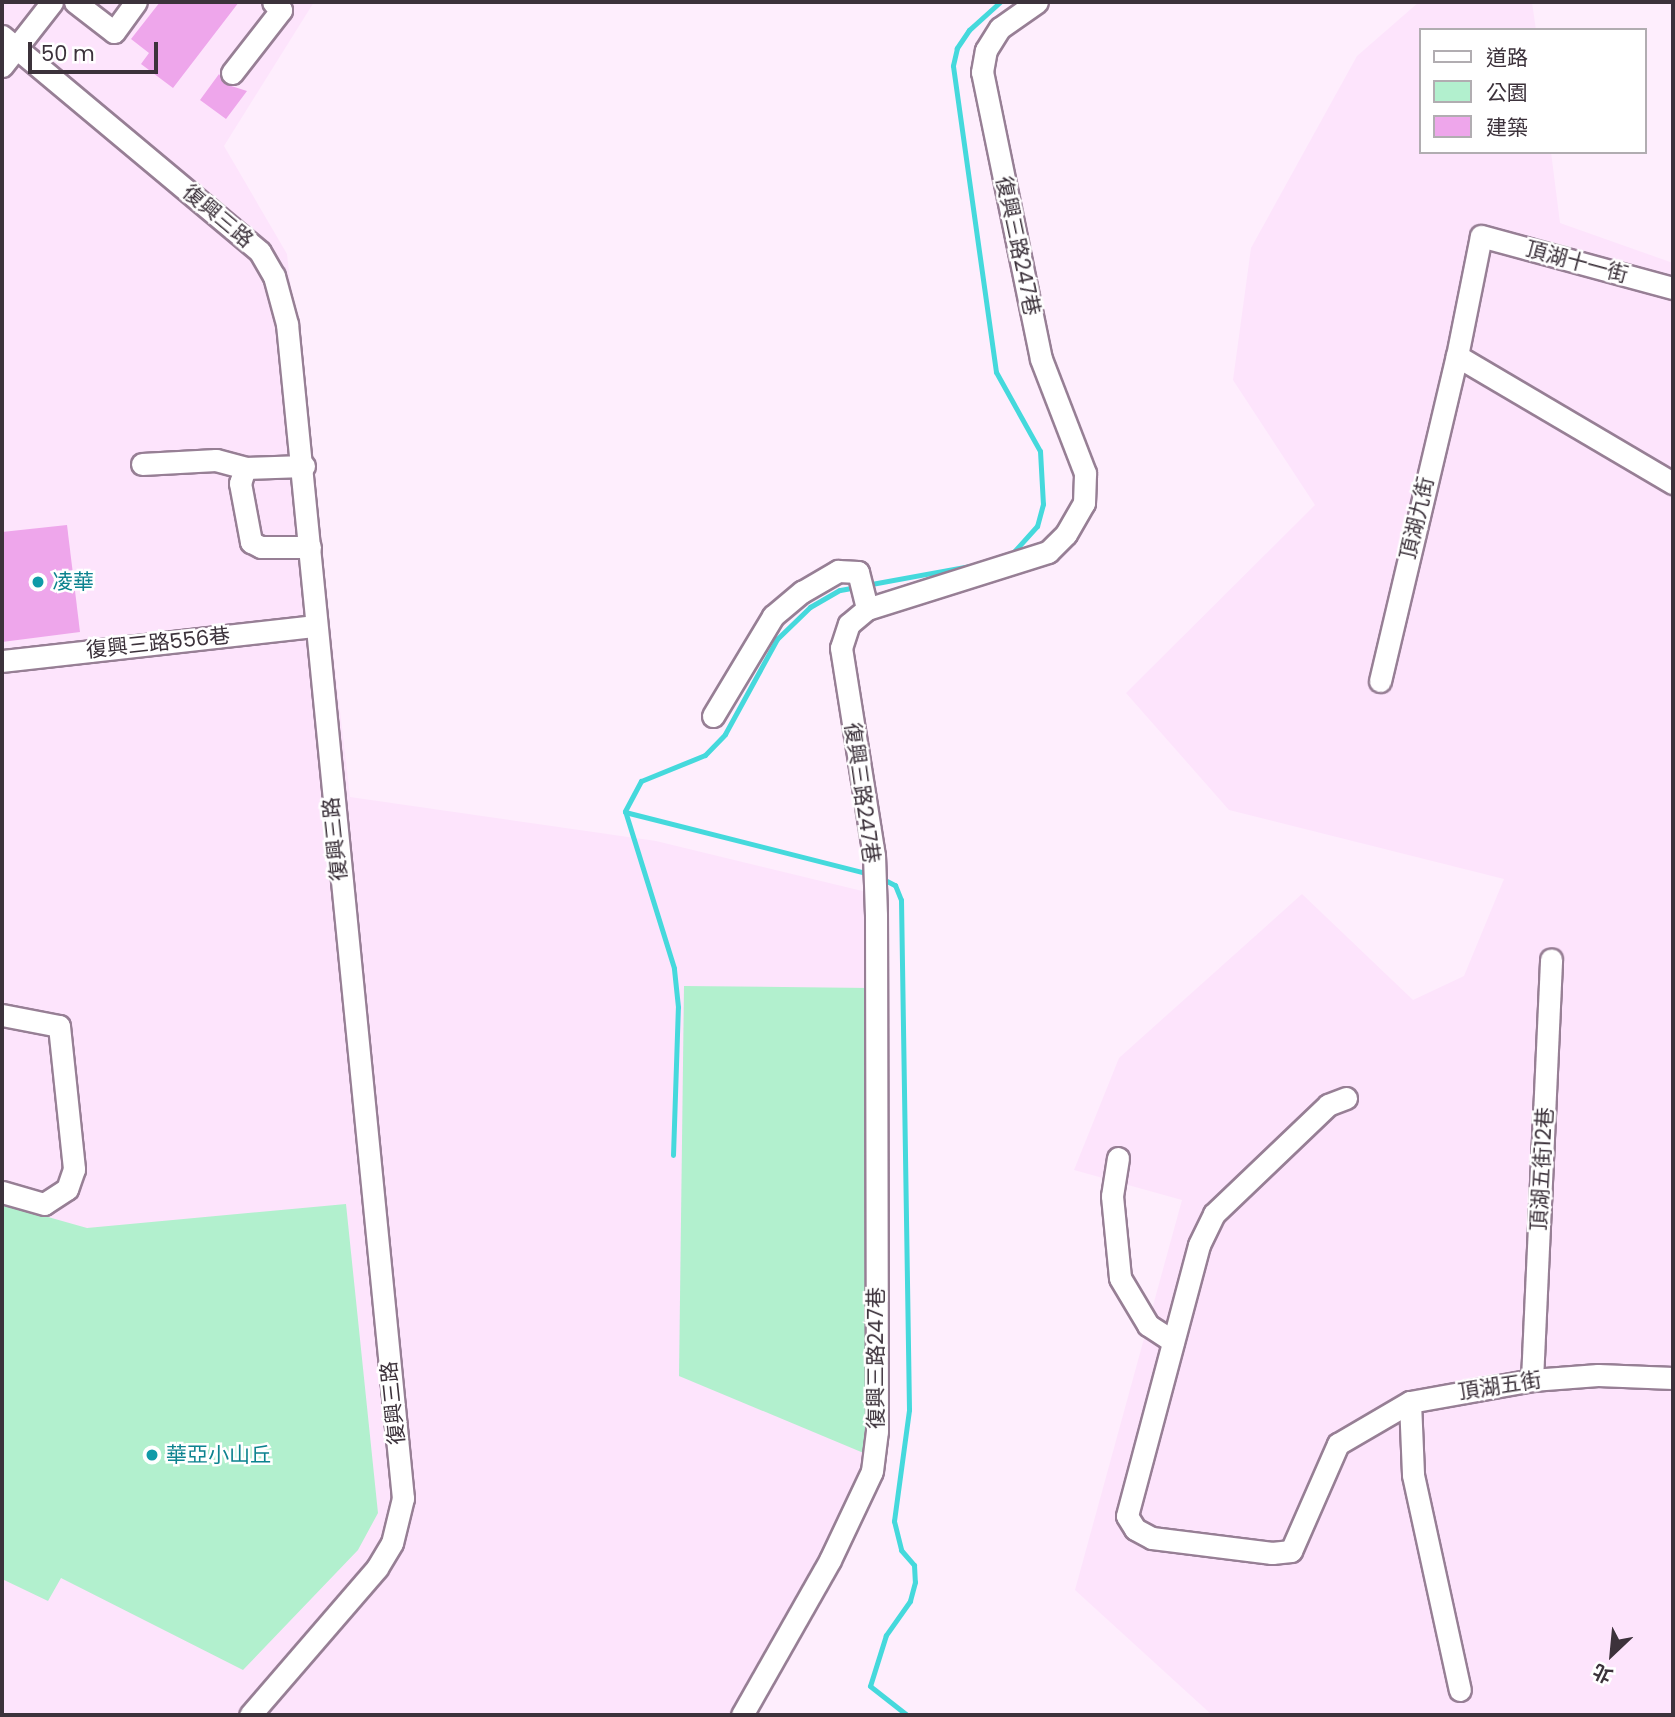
<!DOCTYPE html>
<html>
<head>
<meta charset="utf-8">
<style>
	body { margin:0 }
	#map { position:relative; width:1675px; height:1717px; overflow:hidden; background:#feeefd; font-family:Poppins,"Noto Sans TC",sans-serif }
	div>[style] { position:absolute }
	[style*='--x'] { left:calc(var(--x)*1px); top:calc(var(--y)*1px); width:calc(var(--w)*1px); rotate:calc(var(--a)*1deg) }
	.built>* { inset:0; background:#fde4fc }
	.green>* { inset:0; background:#b2f0ce }
	.stream>* { height:5px; margin:-2.5px; padding:0 2.5px; transform-origin:2.5px; border-radius:2.5px; background:#45d9dc }
	.building>* { inset:0; background:#eea6eb }
	.roads { filter:drop-shadow(2px 0 #977f95) drop-shadow(-2px 0 #977f95) drop-shadow(0 2px #977f95) drop-shadow(0 -2px #977f95) }
	.minor>* { height:21px; margin:-10.5px; padding:0 10.5px; transform-origin:10.5px; border-radius:10.5px; background:#fff }
	.dots>* { width:19px; height:19px; translate:-50% -50%; box-sizing:border-box; border:4px solid #fff; border-radius:50% }
	span { translate:-50% -50%; white-space:nowrap; text-align:center; line-height:1.15; -webkit-text-stroke:5px #fff; paint-order:stroke }
	.street-label { font-size:21px; color:#3c323b }
	.culture-label { font-size:21px; color:#0d838f }
	.left { translate:0 -50%; text-align:left }
	.frame { position:absolute; inset:0; border:4px solid #3c323b; pointer-events:none }
	.legend { position:absolute; left:1419px; top:28px; width:228px; height:126px; box-sizing:border-box; background:#fff; border:2px solid #b1adb1; margin:0; padding:9px 12px; list-style:none; font-size:21px; color:#3c323b }
	.legend li { display:flex; align-items:center; gap:14px; height:35px }
	.legend b { width:35px; border:2px solid #b1adb1 }
	.north { position:absolute; left:1577px; top:1619px; width:70px; height:70px; -webkit-text-stroke:5px #fff; paint-order:stroke; rotate:206deg; font-size:19px; font-weight:700; line-height:28px; text-align:center; color:#3c323b }
	.north::after { content:''; display:block; margin:auto; width:24px; height:32px; background:#3c323b; clip-path:polygon(50% 0,100% 100%,50% 72%,0 100%) }
	.scale { position:absolute; left:28px; top:42px; width:130px; height:32px; box-sizing:border-box; border:4px solid #3c323b; border-top:0; padding-left:9px; font-size:21px; line-height:24px; white-space:nowrap; color:#3c323b; -webkit-text-stroke:5px #fff; paint-order:stroke }
</style>
</head>
<body>
<div id="map">
	<div class="built">
		<i style="clip-path:polygon(2px 2px,314px 2px,224px 146px,287px 254px,350px 797px,656px 841px,883px 896px,879px 1441px,733px 1715px,2px 1715px)"></i>
		<i style="clip-path:polygon(1419px 2px,1532px 2px,1536px 30px,1421px 30px,1421px 152px,1551px 152px,1560px 223px,1673px 263px,1673px 1715px,1212px 1715px,1075px 1590px,1182px 1200px,1074px 1170px,1119px 1058px,1302px 894px,1413px 1000px,1464px 976px,1504px 879px,1229px 810px,1126px 693px,1315px 505px,1233px 380px,1251px 248px,1357px 56px)"></i>
	</div>
	<div class="green">
		<i style="clip-path:polygon(684px 986px,870px 988px,873px 1421px,866px 1454px,679px 1376px)"></i>
		<i style="clip-path:polygon(2px 1204px,87px 1228px,346px 1204px,378px 1513px,358px 1550px,243px 1670px,61px 1578px,48px 1601px,2px 1579px)"></i>
	</div>
	<div class="stream">
		<i style="--x:1000;--y:2;--w:42;--a:137.9"></i>
		<i style="--x:969;--y:30;--w:22;--a:124"></i>
		<i style="--x:957;--y:48;--w:18;--a:103"></i>
		<i style="--x:953;--y:66;--w:309;--a:82"></i>
		<i style="--x:996;--y:372;--w:90;--a:60.9"></i>
		<i style="--x:1040;--y:451;--w:53;--a:86.8"></i>
		<i style="--x:1043;--y:504;--w:23;--a:105"></i>
		<i style="--x:1037;--y:526;--w:36;--a:132"></i>
		<i style="--x:866;--y:585;--w:106;--a:-10.4"></i>
		<i style="--x:625;--y:812;--w:253;--a:14.2"></i>
		<i style="--x:879;--y:877;--w:18;--a:27"></i>
		<i style="--x:895;--y:885;--w:16;--a:68"></i>
		<i style="--x:901;--y:900;--w:510;--a:89.1"></i>
		<i style="--x:909;--y:1410;--w:112;--a:97.7"></i>
		<i style="--x:894;--y:1521;--w:30;--a:76"></i>
		<i style="--x:901;--y:1550;--w:20;--a:49"></i>
		<i style="--x:914;--y:1565;--w:17;--a:87"></i>
		<i style="--x:915;--y:1582;--w:20;--a:105"></i>
		<i style="--x:910;--y:1601;--w:42;--a:125.2"></i>
		<i style="--x:886;--y:1635;--w:53;--a:107.4"></i>
		<i style="--x:870;--y:1686;--w:47;--a:38.1"></i>
		<i style="--x:673;--y:1155;--w:148;--a:-88.1"></i>
		<i style="--x:678;--y:1007;--w:39;--a:-96"></i>
		<i style="--x:674;--y:968;--w:164;--a:-107.3"></i>
		<i style="--x:625;--y:811;--w:34;--a:-62"></i>
		<i style="--x:641;--y:781;--w:69;--a:-22.1"></i>
		<i style="--x:705;--y:755;--w:29;--a:-46"></i>
		<i style="--x:725;--y:734;--w:108;--a:-61.3"></i>
		<i style="--x:777;--y:639;--w:46;--a:-44.1"></i>
		<i style="--x:810;--y:607;--w:34;--a:-30"></i>
		<i style="--x:840;--y:590;--w:17;--a:-10"></i>
	</div>
	<div class="building">
		<i style="clip-path:polygon(160px 2px,239px 2px,173px 88px,141px 64px,149px 53px,131px 39px)"></i>
		<i style="clip-path:polygon(219px 74px,225px 84px,247px 91px,226px 119px,200px 100px)"></i>
		<i style="clip-path:polygon(67px 525px,80px 632px,2px 642px,2px 532px)"></i>
	</div>
	<div class="roads">
		<div class="minor">
			<i style="--x:75;--y:2;--w:49;--a:37.6"></i>
			<i style="--x:114;--y:32;--w:37;--a:-54"></i>
			<i style="--x:2;--y:36;--w:336;--a:39.9"></i>
			<i style="--x:260;--y:252;--w:28;--a:60"></i>
			<i style="--x:274;--y:276;--w:50;--a:74.8"></i>
			<i style="--x:287;--y:324;--w:1180;--a:84.36"></i>
			<i style="--x:403;--y:1498;--w:46;--a:103.7"></i>
			<i style="--x:392;--y:1543;--w:29;--a:121"></i>
			<i style="--x:377;--y:1568;--w:194;--a:130.8"></i>
			<i style="--x:2;--y:66;--w:81;--a:-52"></i>
			<i style="--x:232;--y:73;--w:80;--a:-52.1"></i>
			<i style="--x:281;--y:10;--w:11;--a:-135"></i>
			<i style="--x:1457;--y:356;--w:251;--a:30.5"></i>
			<i style="--x:142;--y:464;--w:74;--a:-3.1"></i>
			<i style="--x:216;--y:460;--w:30;--a:15"></i>
			<i style="--x:304;--y:466;--w:59;--a:178.1"></i>
			<i style="--x:245;--y:468;--w:16;--a:108"></i>
			<i style="--x:240;--y:483;--w:60;--a:79.4"></i>
			<i style="--x:251;--y:542;--w:11;--a:27"></i>
			<i style="--x:261;--y:547;--w:49;--a:0"></i>
			<i style="--x:2;--y:661;--w:314;--a:-6.4"></i>
			<i style="--x:1380;--y:681;--w:334;--a:-76.7"></i>
			<i style="--x:1457;--y:356;--w:122;--a:-78.7"></i>
			<i style="--x:1481;--y:236;--w:199;--a:15.2"></i>
			<i style="--x:713;--y:716;--w:117;--a:-59"></i>
			<i style="--x:773;--y:616;--w:38;--a:-40"></i>
			<i style="--x:802;--y:592;--w:42;--a:-30.3"></i>
			<i style="--x:838;--y:571;--w:20;--a:3"></i>
			<i style="--x:858;--y:572;--w:38;--a:76"></i>
			<i style="--x:2;--y:1015;--w:58;--a:10.9"></i>
			<i style="--x:59;--y:1026;--w:144;--a:84"></i>
			<i style="--x:74;--y:1169;--w:21;--a:109"></i>
			<i style="--x:67;--y:1189;--w:27;--a:147"></i>
			<i style="--x:44;--y:1204;--w:44;--a:-164.1"></i>
			<i style="--x:1346;--y:1098;--w:19;--a:159"></i>
			<i style="--x:1328;--y:1105;--w:158;--a:136.3"></i>
			<i style="--x:1214;--y:1214;--w:34;--a:116"></i>
			<i style="--x:1199;--y:1245;--w:280;--a:104.9"></i>
			<i style="--x:1127;--y:1516;--w:15;--a:58"></i>
			<i style="--x:1135;--y:1529;--w:19;--a:28"></i>
			<i style="--x:1152;--y:1538;--w:121;--a:7.1"></i>
			<i style="--x:1272;--y:1553;--w:19;--a:-6"></i>
			<i style="--x:1291;--y:1551;--w:117;--a:-66.3"></i>
			<i style="--x:1338;--y:1444;--w:83;--a:-30.3"></i>
			<i style="--x:1410;--y:1402;--w:124;--a:-10.2"></i>
			<i style="--x:1532;--y:1380;--w:66;--a:-4.3"></i>
			<i style="--x:1598;--y:1375;--w:75;--a:2.3"></i>
			<i style="--x:1118;--y:1158;--w:38;--a:99"></i>
			<i style="--x:1112;--y:1196;--w:82;--a:84.4"></i>
			<i style="--x:1120;--y:1278;--w:55;--a:59.2"></i>
			<i style="--x:1148;--y:1325;--w:30;--a:33"></i>
			<i style="--x:1532;--y:1380;--w:421;--a:-87.4"></i>
			<i style="--x:1410;--y:1402;--w:73;--a:87.6"></i>
			<i style="--x:1413;--y:1475;--w:220;--a:77.7"></i>
			<i style="--x:742;--y:1715;--w:178;--a:-60.4"></i>
			<i style="--x:830;--y:1560;--w:98;--a:-64.7"></i>
			<i style="--x:872;--y:1471;--w:40;--a:-82.9"></i>
			<i style="--x:877;--y:1431;--w:516;--a:-90.11"></i>
			<i style="--x:876;--y:915;--w:59;--a:-91.9"></i>
			<i style="--x:874;--y:856;--w:211;--a:-99"></i>
			<i style="--x:841;--y:648;--w:25;--a:-72"></i>
			<i style="--x:849;--y:624;--w:23;--a:-40"></i>
			<i style="--x:867;--y:609;--w:190;--a:-17.5"></i>
			<i style="--x:1048;--y:552;--w:25;--a:-45"></i>
			<i style="--x:1066;--y:534;--w:36;--a:-60"></i>
			<i style="--x:1084;--y:503;--w:30;--a:-88"></i>
			<i style="--x:1085;--y:473;--w:122;--a:-111.1"></i>
			<i style="--x:1041;--y:359;--w:293;--a:-101.6"></i>
			<i style="--x:982;--y:72;--w:22;--a:-80"></i>
			<i style="--x:986;--y:50;--w:26;--a:-58"></i>
			<i style="--x:1000;--y:28;--w:45;--a:-35.1"></i>
		</div>
	</div>
	<div class="dots">
		<i style="left:38px;top:582px;background:#0f9aa8"></i>
		<i style="left:152px;top:1455px;background:#0f9aa8"></i>
	</div>
	<div class="street-label">
		<span style="left:218px;top:216px;rotate:40deg">復興三路</span>
		<span style="left:1018px;top:246px;rotate:78deg">復興三路247巷</span>
		<span style="left:1577px;top:262px;rotate:15deg">頂湖十一街</span>
		<span style="left:1417px;top:518px;rotate:-77deg">頂湖九街</span>
		<span style="left:158px;top:643px;rotate:-6deg">復興三路556巷</span>
		<span style="left:862px;top:793px;rotate:82deg">復興三路247巷</span>
		<span style="left:335px;top:839px;rotate:-96deg">復興三路</span>
		<span style="left:1542px;top:1169px;rotate:-87deg">頂湖五街12巷</span>
		<span style="left:876px;top:1358px;rotate:-90deg">復興三路247巷</span>
		<span style="left:1500px;top:1386px;rotate:-9deg">頂湖五街</span>
		<span style="left:393px;top:1403px;rotate:-96deg">復興三路</span>
	</div>
	<div class="culture-label">
		<span class="left" style="left:52px;top:582px">凌華</span>
		<span class="left" style="left:166px;top:1455px">華亞小山丘</span>
	</div>
	<div class="frame"></div>
	<ul class="legend">
	<li><b style="height:9px;background:#fff"></b>道路</li>
	<li><b style="height:19px;background:#b2f0ce"></b>公園</li>
	<li><b style="height:19px;background:#eea6eb"></b>建築</li>
	</ul>
	<div class="north">北</div>
	<div class="scale">50 m</div>
</div>
</body>
</html>
